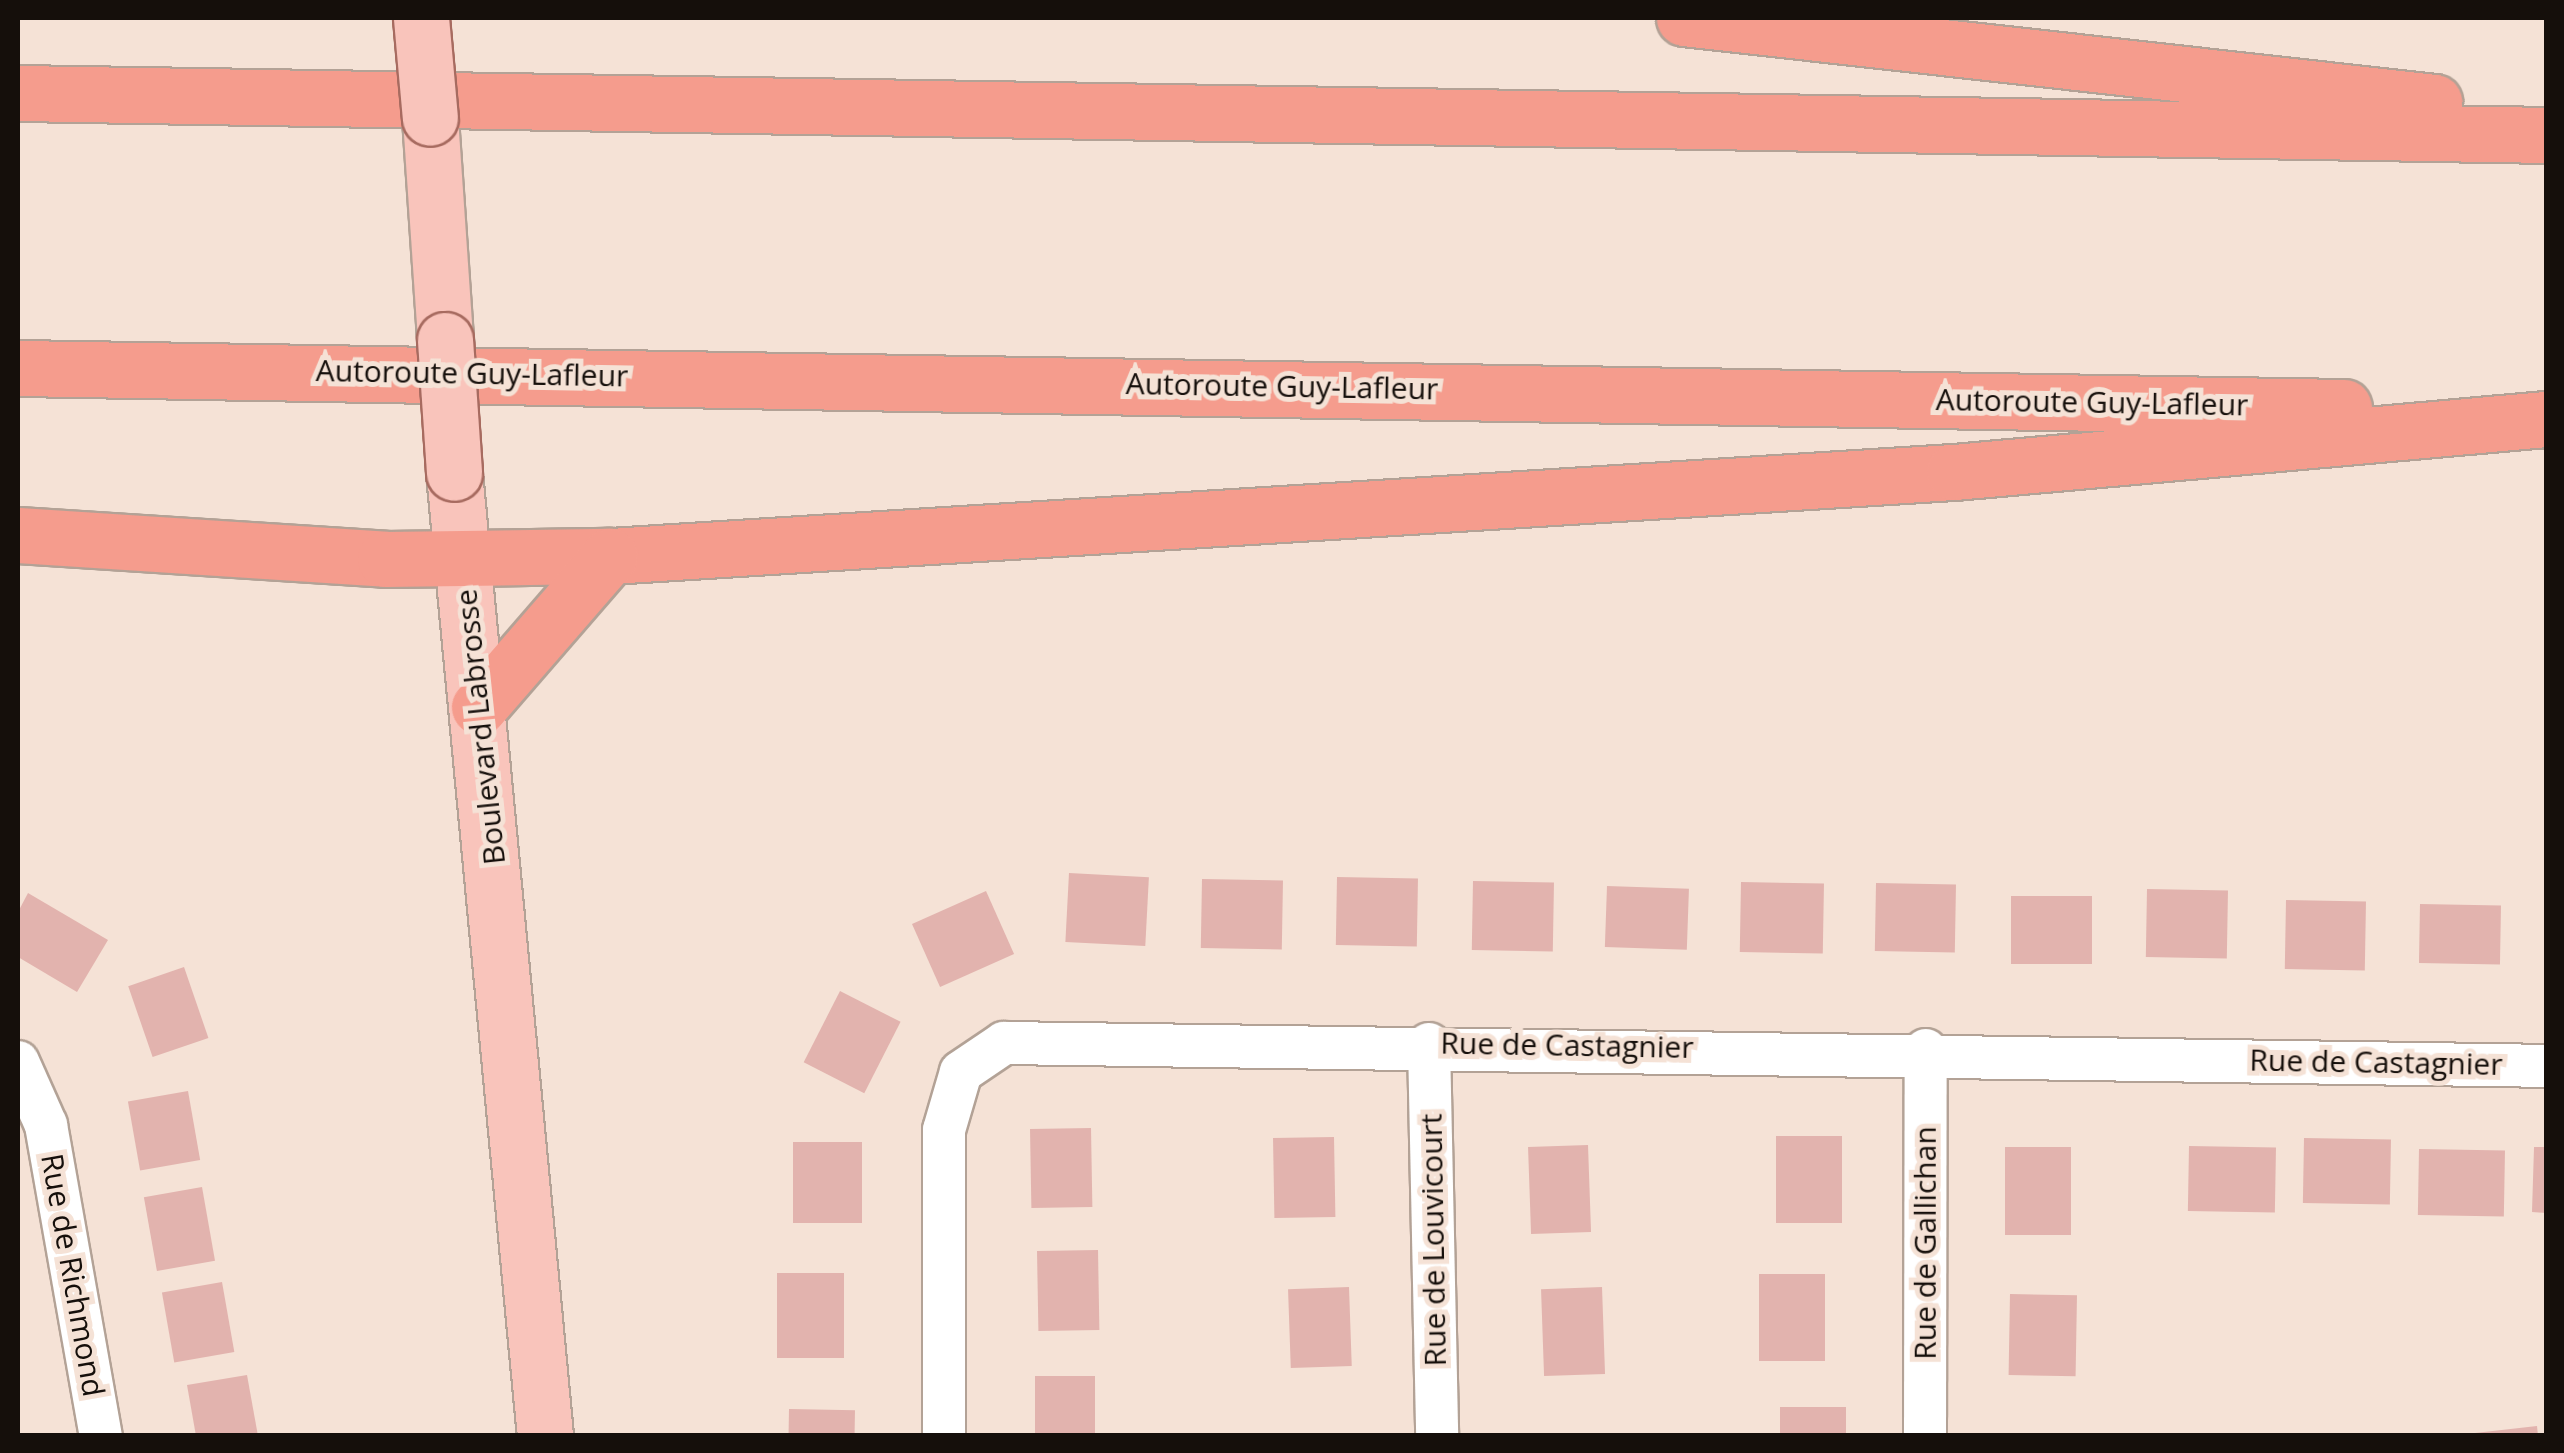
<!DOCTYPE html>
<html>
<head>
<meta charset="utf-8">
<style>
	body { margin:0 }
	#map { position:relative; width:2564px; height:1453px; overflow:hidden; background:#f5e2d6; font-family:"Open Sans",sans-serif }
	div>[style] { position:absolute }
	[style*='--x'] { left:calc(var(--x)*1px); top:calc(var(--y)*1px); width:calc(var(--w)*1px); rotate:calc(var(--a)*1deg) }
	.building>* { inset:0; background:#e2b3ae; transform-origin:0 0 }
	.roads { filter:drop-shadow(2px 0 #b3a296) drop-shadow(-2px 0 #b3a296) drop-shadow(0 2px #b3a296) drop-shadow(0 -2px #b3a296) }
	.minor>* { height:42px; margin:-21px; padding:0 21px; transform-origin:21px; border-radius:21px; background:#fff }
	.major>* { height:55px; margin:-27.5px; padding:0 27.5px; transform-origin:27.5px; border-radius:27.5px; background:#f9c4bb }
	.highway>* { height:55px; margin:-27.5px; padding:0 27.5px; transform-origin:27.5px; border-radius:27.5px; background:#f59c8d }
	.bridges { filter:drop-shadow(2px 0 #a76b60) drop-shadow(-2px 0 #a76b60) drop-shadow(0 2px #a76b60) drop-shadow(0 -2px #a76b60) }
	.major-bridge>* { height:55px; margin:-27.5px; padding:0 27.5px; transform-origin:27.5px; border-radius:27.5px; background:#f9c4bb }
	span { translate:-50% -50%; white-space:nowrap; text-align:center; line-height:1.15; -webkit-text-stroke:10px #f5e2d6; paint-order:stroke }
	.street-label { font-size:30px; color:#150f0b }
	.frame { position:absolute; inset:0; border:20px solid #150f0b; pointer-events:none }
</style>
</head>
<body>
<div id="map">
	<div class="building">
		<i style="left:1069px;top:873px;width:80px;height:69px;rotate:3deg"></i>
		<i style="left:1337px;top:877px;width:81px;height:68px;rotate:1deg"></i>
		<i style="left:1202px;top:879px;width:81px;height:69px;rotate:1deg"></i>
		<i style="left:1473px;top:881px;width:81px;height:69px;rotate:1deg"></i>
		<i style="left:1741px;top:882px;width:83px;height:70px;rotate:1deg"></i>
		<i style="left:1876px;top:883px;width:80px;height:68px;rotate:1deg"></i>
		<i style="left:1607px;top:886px;width:82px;height:61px;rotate:2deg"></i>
		<i style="left:2147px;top:889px;width:81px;height:68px;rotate:1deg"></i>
		<i style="left:986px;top:891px;width:69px;height:81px;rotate:66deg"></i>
		<i style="clip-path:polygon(28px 893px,108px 940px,77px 992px,18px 957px,18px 912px)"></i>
		<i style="left:2011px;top:896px;width:81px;height:68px"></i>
		<i style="left:2286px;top:900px;width:80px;height:69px;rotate:1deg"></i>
		<i style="left:2420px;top:904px;width:81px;height:59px;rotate:1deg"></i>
		<i style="left:184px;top:967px;width:75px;height:59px;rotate:71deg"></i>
		<i style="left:840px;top:991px;width:68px;height:80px;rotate:27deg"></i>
		<i style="left:188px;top:1091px;width:70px;height:61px;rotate:80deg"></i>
		<i style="left:1091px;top:1128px;width:79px;height:61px;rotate:89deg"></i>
		<i style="left:1776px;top:1136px;width:66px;height:87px"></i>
		<i style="left:1334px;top:1137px;width:80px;height:61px;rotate:89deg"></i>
		<i style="left:2304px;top:1138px;width:87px;height:65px;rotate:1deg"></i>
		<i style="left:793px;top:1142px;width:69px;height:81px"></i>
		<i style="left:1588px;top:1145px;width:87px;height:60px;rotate:88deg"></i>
		<i style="left:2189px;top:1146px;width:87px;height:65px;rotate:1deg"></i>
		<i style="left:2005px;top:1147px;width:66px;height:88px"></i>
		<i style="clip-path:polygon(2534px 1147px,2546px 1147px,2546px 1213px,2532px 1212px)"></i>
		<i style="left:2419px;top:1149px;width:86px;height:66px;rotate:1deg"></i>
		<i style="left:202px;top:1187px;width:75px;height:59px;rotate:80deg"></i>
		<i style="left:1098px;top:1250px;width:80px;height:61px;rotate:89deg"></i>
		<i style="left:777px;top:1273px;width:67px;height:85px"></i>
		<i style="left:1759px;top:1274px;width:66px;height:87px"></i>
		<i style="left:222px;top:1282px;width:71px;height:61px;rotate:80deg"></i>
		<i style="left:1349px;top:1287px;width:79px;height:61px;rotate:88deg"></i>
		<i style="left:1602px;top:1287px;width:87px;height:61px;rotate:88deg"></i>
		<i style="left:2010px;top:1294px;width:67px;height:81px;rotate:1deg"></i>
		<i style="clip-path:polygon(247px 1375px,258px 1436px,196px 1436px,187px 1385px)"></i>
		<i style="left:1095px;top:1376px;width:60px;height:60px;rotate:90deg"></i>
		<i style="left:1780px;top:1407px;width:66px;height:29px"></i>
		<i style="left:789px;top:1409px;width:66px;height:27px;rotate:1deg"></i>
		<i style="clip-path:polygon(2537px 1426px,2538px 1436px,2475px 1436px,2475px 1433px)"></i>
	</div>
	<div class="roads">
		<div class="minor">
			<i style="--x:1429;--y:1044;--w:392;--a:88.8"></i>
			<i style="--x:18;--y:1062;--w:69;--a:66"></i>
			<i style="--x:46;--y:1125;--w:316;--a:80"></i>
			<i style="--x:944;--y:1436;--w:306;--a:-90"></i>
			<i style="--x:944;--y:1130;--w:60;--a:-73.7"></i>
			<i style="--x:961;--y:1072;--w:52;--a:-34"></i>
			<i style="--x:1004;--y:1043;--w:1542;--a:0.85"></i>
			<i style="--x:1925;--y:1436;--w:386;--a:-89.9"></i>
		</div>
		<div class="major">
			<i style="--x:430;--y:118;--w:223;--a:86.1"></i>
			<i style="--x:454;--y:473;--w:967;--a:84.6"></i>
		</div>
		<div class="highway">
			<i style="--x:1684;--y:18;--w:755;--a:6.39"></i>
			<i style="--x:18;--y:93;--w:2528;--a:0.95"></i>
			<i style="--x:18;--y:368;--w:2326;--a:0.96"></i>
			<i style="--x:18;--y:535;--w:368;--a:3.7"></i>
			<i style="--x:385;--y:559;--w:225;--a:-0.8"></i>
			<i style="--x:610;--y:556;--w:1347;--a:-3.58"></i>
			<i style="--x:1954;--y:472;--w:594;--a:-5.12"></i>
			<i style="--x:479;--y:707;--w:200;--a:-49.1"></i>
		</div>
	</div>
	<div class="bridges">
		<div class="major-bridge">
			<i style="--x:421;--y:18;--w:100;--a:84.9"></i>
			<i style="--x:445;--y:340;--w:133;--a:86.1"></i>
		</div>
	</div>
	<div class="street-label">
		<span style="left:472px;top:373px;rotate:1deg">Autoroute Guy-Lafleur</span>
		<span style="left:1282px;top:386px;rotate:1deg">Autoroute Guy-Lafleur</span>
		<span style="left:2092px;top:402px;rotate:1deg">Autoroute Guy-Lafleur</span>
		<span style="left:480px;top:727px;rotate:-96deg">Boulevard Labrosse</span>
		<span style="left:1567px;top:1045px;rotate:1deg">Rue de Castagnier</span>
		<span style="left:2376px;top:1062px;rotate:1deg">Rue de Castagnier</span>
		<span style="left:1433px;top:1240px;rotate:-91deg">Rue de Louvicourt</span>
		<span style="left:1925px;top:1243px;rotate:-90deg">Rue de Gallichan</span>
		<span style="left:73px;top:1275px;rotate:80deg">Rue de Richmond</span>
	</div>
	<div class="frame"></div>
</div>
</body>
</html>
